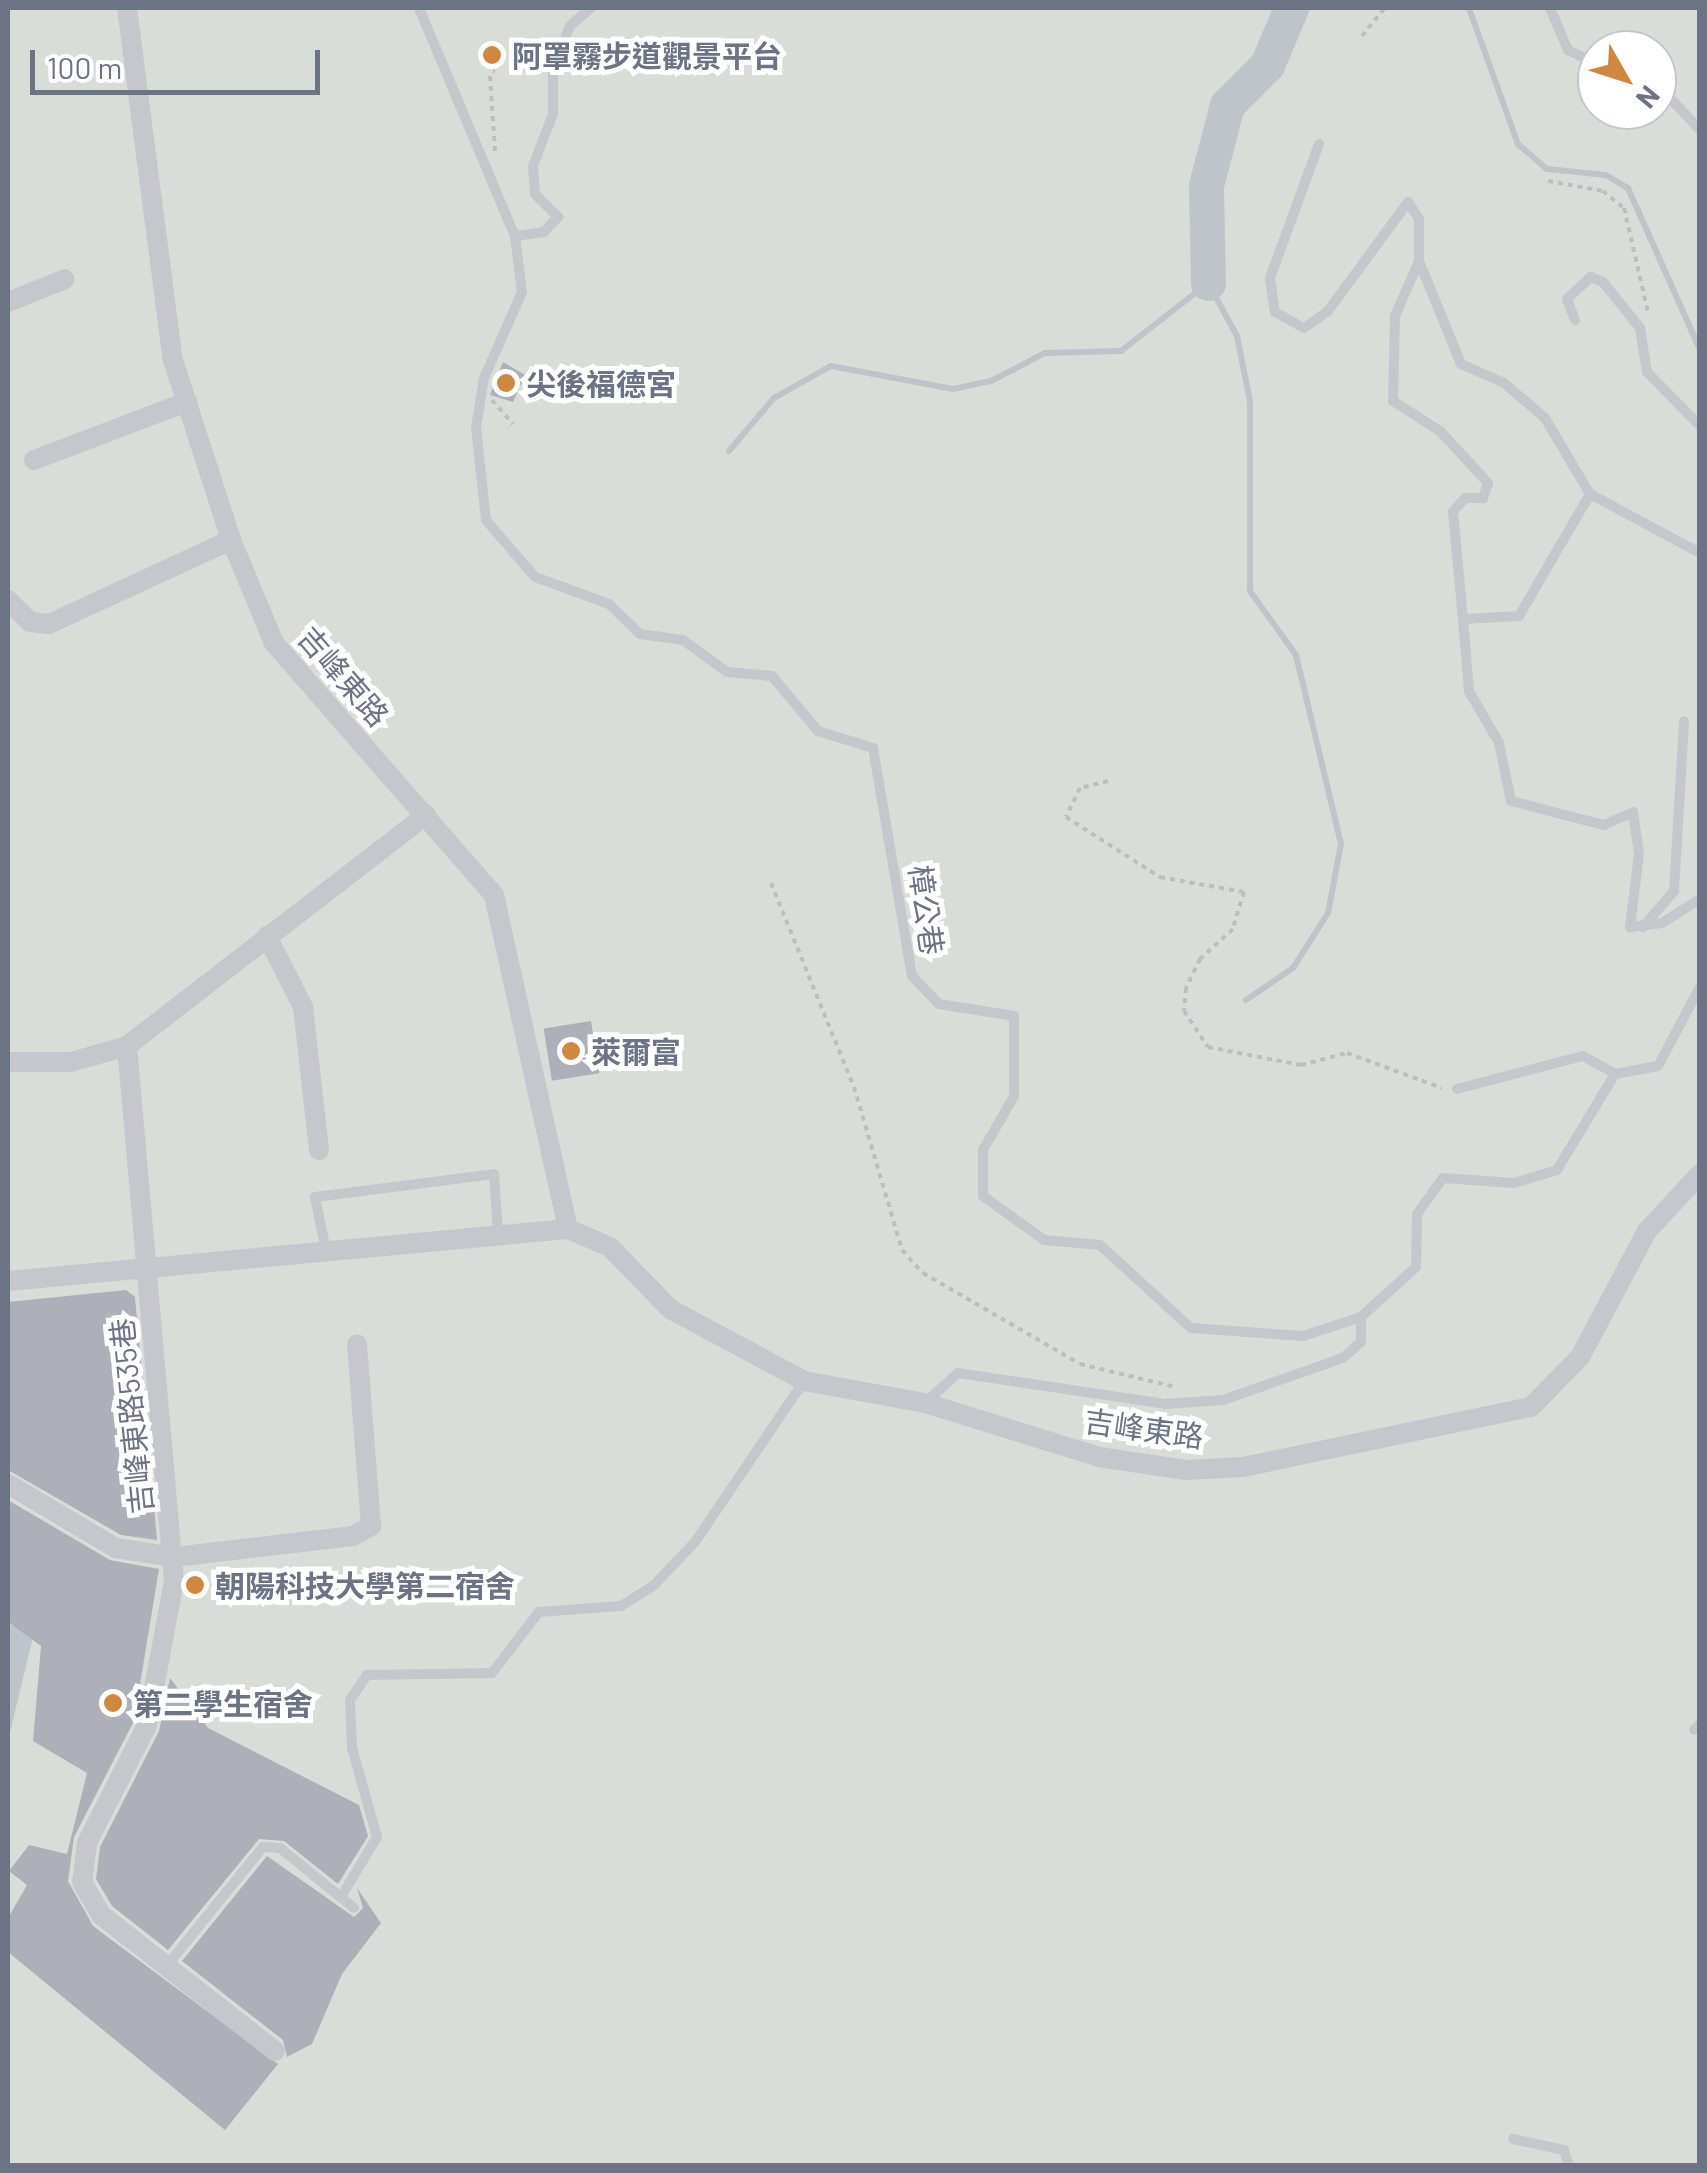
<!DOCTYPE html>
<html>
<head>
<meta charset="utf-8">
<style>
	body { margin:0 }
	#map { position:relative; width:1707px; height:2173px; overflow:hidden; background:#f9f9f7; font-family:Barlow,"Noto Sans TC",sans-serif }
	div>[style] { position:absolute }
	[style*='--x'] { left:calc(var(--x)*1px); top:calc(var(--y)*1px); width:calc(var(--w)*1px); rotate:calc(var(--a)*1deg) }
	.green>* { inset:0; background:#d8ded7 }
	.water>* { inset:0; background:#bfc4ca }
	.stream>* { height:6px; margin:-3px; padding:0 3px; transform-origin:3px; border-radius:3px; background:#bfc4ca }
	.river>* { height:35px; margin:-17.5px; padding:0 17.5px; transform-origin:17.5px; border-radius:17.5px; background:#bfc4ca }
	.building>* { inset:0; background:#aeb0b9; transform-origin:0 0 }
	.path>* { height:4px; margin-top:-2px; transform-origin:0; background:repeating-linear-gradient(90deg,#bdbec2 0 5px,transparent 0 10px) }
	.service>* { height:10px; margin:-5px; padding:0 5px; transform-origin:5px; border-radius:5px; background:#c6c7cc }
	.minor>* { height:20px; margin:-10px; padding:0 10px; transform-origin:10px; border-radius:10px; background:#c6c7cc }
	.dots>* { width:28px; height:28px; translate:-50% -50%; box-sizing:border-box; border:5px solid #fff; border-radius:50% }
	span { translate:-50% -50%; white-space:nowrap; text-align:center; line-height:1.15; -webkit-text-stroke:10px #fff; paint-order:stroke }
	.poi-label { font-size:30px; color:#6c7385; font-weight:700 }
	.left { translate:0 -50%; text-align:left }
	.street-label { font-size:30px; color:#6c7385 }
	.frame { position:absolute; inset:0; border:10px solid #6c7385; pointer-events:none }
	.north { position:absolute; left:1577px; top:30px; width:100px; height:100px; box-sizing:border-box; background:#fff; border:2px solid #c4c7ce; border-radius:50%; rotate:129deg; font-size:28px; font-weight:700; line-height:40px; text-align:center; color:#6c7385 }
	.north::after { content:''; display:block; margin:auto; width:35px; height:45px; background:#d08840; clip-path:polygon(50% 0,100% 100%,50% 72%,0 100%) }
	.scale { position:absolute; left:30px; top:50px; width:290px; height:45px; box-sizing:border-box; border:5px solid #6c7385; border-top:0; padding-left:12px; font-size:30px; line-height:35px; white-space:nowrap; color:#6c7385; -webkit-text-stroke:8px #fff; paint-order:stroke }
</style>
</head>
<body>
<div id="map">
	<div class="green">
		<i style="clip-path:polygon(evenodd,8px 8px,1699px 8px,1699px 2165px,8px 2166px,8px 8px,1597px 50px,1657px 50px,1657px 110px,1597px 110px,1597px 50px)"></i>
	</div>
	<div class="water">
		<i style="clip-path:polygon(8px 1623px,33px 1637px,8px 1741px)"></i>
	</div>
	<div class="stream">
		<i style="--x:1469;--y:8;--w:145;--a:70.2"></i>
		<i style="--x:1518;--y:144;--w:38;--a:41"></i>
		<i style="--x:1547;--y:169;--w:59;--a:5.8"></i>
		<i style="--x:1606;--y:175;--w:26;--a:31"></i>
		<i style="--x:1628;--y:188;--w:177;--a:66"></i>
		<i style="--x:729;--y:451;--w:70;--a:-49.7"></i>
		<i style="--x:774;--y:398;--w:65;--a:-29.3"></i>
		<i style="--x:831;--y:366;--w:124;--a:10.7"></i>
		<i style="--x:953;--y:389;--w:39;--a:-12"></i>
		<i style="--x:991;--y:381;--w:61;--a:-27.4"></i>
		<i style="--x:1045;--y:353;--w:76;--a:-1.5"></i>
		<i style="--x:1121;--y:351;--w:110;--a:-38"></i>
		<i style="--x:1208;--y:283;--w:60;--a:61.3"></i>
		<i style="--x:1237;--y:336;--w:66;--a:78.7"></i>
		<i style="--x:1250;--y:401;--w:190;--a:90"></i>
		<i style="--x:1250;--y:591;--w:79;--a:54.3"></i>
		<i style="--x:1296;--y:655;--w:194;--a:76.6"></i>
		<i style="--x:1341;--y:844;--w:70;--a:100.7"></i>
		<i style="--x:1328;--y:913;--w:65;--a:122.5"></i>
		<i style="--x:1293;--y:968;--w:57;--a:145.8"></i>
	</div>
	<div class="river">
		<i style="--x:1208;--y:283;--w:98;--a:-91.2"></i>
		<i style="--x:1206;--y:185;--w:83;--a:-75.3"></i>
		<i style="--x:1227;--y:105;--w:57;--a:-45"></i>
		<i style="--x:1267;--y:65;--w:62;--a:-67.2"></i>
	</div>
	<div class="building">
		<i style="clip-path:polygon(503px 362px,525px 375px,513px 402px,490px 395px)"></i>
		<i style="left:591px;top:1021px;width:53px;height:48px;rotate:81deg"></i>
		<i style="clip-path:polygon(126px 1290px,135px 1297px,157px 1540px,121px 1535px,8px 1470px,8px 1302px)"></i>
		<i style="clip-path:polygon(8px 1500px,110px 1560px,159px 1569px,134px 1721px,74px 1837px,68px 1881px,93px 1926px,278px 2064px,225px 2130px,8px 1952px,8px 1918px,27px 1885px,9px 1871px,29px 1845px,67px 1854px,87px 1773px,33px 1741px,41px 1646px,8px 1622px)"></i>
		<i style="clip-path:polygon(170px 1678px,208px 1728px,359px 1805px,368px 1836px,338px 1884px,284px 1841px,259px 1839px,168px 1950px,112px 1906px,96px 1879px,100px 1847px,159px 1731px)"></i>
		<i style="clip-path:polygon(267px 1856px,354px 1917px,363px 1908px,357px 1888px,381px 1923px,342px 1974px,312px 2044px,287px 2057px,283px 2040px,182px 1961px)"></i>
	</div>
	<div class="path">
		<i style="--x:828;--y:8;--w:12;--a:0"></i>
		<i style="--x:1362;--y:36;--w:36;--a:-51"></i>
		<i style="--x:493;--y:71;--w:2;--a:27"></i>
		<i style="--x:490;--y:76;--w:76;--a:86.2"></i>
		<i style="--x:1548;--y:181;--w:56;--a:10.3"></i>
		<i style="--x:1603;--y:191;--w:27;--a:39"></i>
		<i style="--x:1624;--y:208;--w:107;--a:77"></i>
		<i style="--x:492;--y:400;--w:32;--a:49"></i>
		<i style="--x:1108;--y:781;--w:29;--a:166"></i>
		<i style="--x:1080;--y:788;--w:32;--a:116"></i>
		<i style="--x:1066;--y:817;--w:112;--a:32.6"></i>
		<i style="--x:1160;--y:877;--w:85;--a:10.1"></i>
		<i style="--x:1244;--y:892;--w:39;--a:107"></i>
		<i style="--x:1233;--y:929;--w:45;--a:137.7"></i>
		<i style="--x:1200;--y:959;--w:32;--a:116"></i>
		<i style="--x:1186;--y:988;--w:23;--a:95"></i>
		<i style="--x:1184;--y:1011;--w:43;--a:56.3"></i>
		<i style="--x:1208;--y:1047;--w:95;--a:11"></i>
		<i style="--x:1301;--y:1065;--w:48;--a:-14.6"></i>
		<i style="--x:1347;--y:1053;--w:101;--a:20.2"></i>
		<i style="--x:771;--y:883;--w:220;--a:67.9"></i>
		<i style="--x:854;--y:1087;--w:170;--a:73.6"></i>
		<i style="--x:902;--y:1250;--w:31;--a:48"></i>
		<i style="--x:923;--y:1273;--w:181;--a:30.1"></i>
		<i style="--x:1080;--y:1364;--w:98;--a:13.6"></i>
	</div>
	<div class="service">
		<i style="--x:419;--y:8;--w:247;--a:67.2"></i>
		<i style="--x:515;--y:236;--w:56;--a:82.9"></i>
		<i style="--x:522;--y:292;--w:94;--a:113.8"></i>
		<i style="--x:484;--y:378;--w:51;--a:99.1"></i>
		<i style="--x:476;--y:428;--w:93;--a:83.8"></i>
		<i style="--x:486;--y:520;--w:75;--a:49.3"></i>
		<i style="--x:535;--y:577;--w:79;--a:20"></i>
		<i style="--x:609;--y:604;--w:43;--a:44.1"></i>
		<i style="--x:640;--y:634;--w:43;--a:7.9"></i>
		<i style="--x:683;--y:640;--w:54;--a:36"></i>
		<i style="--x:727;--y:672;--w:45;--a:5.1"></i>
		<i style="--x:772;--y:676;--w:72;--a:50.1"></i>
		<i style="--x:818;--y:731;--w:58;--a:17.2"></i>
		<i style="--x:873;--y:748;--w:231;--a:80.3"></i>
		<i style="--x:912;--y:976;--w:39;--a:46"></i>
		<i style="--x:939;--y:1004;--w:76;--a:9.1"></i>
		<i style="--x:1014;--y:1016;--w:80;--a:90"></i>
		<i style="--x:1014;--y:1096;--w:62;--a:119.9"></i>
		<i style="--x:983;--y:1150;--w:46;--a:90"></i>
		<i style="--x:983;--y:1196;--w:75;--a:35.8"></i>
		<i style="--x:1044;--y:1240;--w:56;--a:5.1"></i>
		<i style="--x:1100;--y:1245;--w:123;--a:42.4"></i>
		<i style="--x:1191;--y:1328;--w:112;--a:4.1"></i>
		<i style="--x:1303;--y:1336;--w:61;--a:-18.1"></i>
		<i style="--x:1361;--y:1317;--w:74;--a:-42.3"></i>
		<i style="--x:1416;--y:1267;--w:53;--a:-88.9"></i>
		<i style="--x:1417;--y:1214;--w:44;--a:-54.2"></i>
		<i style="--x:1443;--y:1178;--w:71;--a:4"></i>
		<i style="--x:1514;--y:1183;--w:45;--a:-16.8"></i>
		<i style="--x:1557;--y:1170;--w:112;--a:-58.9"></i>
		<i style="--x:1615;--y:1074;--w:44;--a:-10.5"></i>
		<i style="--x:1658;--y:1066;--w:89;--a:-62"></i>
		<i style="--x:1550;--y:8;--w:46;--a:66.8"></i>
		<i style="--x:1568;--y:50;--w:32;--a:26"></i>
		<i style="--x:1657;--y:84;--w:63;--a:46.9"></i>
		<i style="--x:1319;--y:144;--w:143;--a:110.1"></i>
		<i style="--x:1270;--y:278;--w:34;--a:82"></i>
		<i style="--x:1275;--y:312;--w:33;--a:29"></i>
		<i style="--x:1304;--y:328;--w:29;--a:-35"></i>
		<i style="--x:1328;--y:311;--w:135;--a:-53.7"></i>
		<i style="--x:1408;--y:202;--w:20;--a:57"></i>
		<i style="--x:1419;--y:219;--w:42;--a:90"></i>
		<i style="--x:1419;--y:261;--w:111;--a:67.8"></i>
		<i style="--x:1461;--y:364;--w:47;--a:23.8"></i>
		<i style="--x:1504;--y:383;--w:54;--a:40.5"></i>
		<i style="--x:1545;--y:418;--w:88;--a:59.4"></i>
		<i style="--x:1590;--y:494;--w:125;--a:28.2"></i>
		<i style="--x:515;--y:236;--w:29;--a:-8"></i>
		<i style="--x:544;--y:232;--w:21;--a:-47"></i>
		<i style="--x:558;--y:217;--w:33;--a:-135"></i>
		<i style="--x:535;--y:194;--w:28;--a:-94"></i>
		<i style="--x:533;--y:166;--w:56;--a:-69"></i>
		<i style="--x:553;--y:114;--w:47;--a:-90"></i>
		<i style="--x:553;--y:67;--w:44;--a:-67.5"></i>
		<i style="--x:570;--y:26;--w:28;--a:-41"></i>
		<i style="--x:1419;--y:261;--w:60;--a:113.6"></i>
		<i style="--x:1395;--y:316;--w:85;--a:91.3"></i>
		<i style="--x:1393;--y:401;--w:56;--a:32.6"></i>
		<i style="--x:1440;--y:431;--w:71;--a:47.3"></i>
		<i style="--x:1488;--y:483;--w:16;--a:108"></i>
		<i style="--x:1483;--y:498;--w:18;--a:180"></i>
		<i style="--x:1465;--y:498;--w:18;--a:131"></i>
		<i style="--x:1453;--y:512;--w:107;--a:84.7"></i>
		<i style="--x:1575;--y:320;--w:22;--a:-111"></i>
		<i style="--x:1567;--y:299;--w:33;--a:-43"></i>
		<i style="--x:1591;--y:277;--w:13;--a:23"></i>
		<i style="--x:1603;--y:282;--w:59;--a:51.2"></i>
		<i style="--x:1640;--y:328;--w:45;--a:81"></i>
		<i style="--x:1647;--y:372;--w:76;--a:45.5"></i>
		<i style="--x:1590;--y:494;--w:141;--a:120.2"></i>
		<i style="--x:1519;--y:616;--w:56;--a:176.9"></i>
		<i style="--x:1463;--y:619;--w:72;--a:85.2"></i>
		<i style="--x:1469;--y:691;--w:60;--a:60"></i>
		<i style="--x:1499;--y:743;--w:59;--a:78.3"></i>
		<i style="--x:1511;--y:801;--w:96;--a:14.5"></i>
		<i style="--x:1604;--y:825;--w:32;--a:-24"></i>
		<i style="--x:1633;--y:812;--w:42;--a:81.9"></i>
		<i style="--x:1639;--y:854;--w:74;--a:97"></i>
		<i style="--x:1630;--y:927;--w:32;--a:-7"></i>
		<i style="--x:1662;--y:923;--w:45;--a:-32.3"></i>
		<i style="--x:1643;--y:927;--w:48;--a:-49.3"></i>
		<i style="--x:1674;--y:891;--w:170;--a:-86.6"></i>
		<i style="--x:1457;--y:1089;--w:130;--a:-14.7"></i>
		<i style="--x:1583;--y:1056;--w:37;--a:29"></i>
		<i style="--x:326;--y:1251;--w:55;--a:-101.5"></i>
		<i style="--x:315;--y:1197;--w:180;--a:-7.3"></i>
		<i style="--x:494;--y:1174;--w:59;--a:86.1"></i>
		<i style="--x:925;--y:1403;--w:45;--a:-42.3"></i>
		<i style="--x:958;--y:1373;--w:209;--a:8.5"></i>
		<i style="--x:1165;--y:1404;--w:58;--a:-3.9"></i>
		<i style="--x:1223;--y:1400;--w:127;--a:-19.3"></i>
		<i style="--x:1343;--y:1358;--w:24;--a:-42"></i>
		<i style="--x:1361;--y:1342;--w:25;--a:-90"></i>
		<i style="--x:1694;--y:1730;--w:8;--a:-45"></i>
		<i style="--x:341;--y:1897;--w:70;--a:-59"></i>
		<i style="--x:377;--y:1837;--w:92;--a:-105.7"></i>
		<i style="--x:352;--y:1748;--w:48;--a:-92.4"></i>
		<i style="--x:350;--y:1700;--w:30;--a:-56"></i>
		<i style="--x:367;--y:1675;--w:125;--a:-0.9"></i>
		<i style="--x:492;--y:1673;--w:77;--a:-52.4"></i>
		<i style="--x:539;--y:1612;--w:82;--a:-4.2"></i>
		<i style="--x:621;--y:1606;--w:39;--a:-32"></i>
		<i style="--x:654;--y:1585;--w:59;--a:-46.4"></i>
		<i style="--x:695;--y:1542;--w:194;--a:-55.9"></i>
		<i style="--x:169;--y:1963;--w:149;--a:-51"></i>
		<i style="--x:263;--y:1847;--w:17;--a:3"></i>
		<i style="--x:280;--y:1848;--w:95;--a:39"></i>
		<i style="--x:1513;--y:2139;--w:52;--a:12.2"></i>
		<i style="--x:1564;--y:2150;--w:17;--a:73"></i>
	</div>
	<div class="minor">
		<i style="--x:127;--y:8;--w:355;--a:82.6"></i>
		<i style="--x:173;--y:360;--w:189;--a:72.1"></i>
		<i style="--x:231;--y:540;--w:112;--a:67.3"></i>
		<i style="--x:274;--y:643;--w:335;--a:48.9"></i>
		<i style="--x:494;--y:895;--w:342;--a:77.5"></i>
		<i style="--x:8;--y:302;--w:61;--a:-22"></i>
		<i style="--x:34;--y:460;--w:164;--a:-20.8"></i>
		<i style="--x:8;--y:600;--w:31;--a:45"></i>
		<i style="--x:30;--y:622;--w:19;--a:6"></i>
		<i style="--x:49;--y:624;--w:200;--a:-24.8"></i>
		<i style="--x:267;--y:936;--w:80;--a:63.1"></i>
		<i style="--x:303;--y:1007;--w:144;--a:83.6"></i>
		<i style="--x:127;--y:1046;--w:537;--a:84.98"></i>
		<i style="--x:174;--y:1581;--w:147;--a:100.6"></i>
		<i style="--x:147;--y:1725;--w:132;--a:117"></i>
		<i style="--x:87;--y:1843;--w:39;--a:97"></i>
		<i style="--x:82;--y:1882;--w:38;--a:60"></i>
		<i style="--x:101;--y:1915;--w:221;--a:38"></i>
		<i style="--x:8;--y:1062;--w:63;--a:0"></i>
		<i style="--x:71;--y:1062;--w:58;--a:-15.9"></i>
		<i style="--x:127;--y:1046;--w:378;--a:-37.7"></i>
		<i style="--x:8;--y:1281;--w:562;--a:-5.31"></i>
		<i style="--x:568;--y:1229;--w:46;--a:23.2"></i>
		<i style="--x:610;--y:1247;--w:86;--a:45.9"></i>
		<i style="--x:670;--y:1309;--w:152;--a:28.2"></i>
		<i style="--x:804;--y:1381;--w:123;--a:10.3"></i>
		<i style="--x:925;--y:1403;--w:182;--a:17.2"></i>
		<i style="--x:1099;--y:1457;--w:88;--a:8.5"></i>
		<i style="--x:1186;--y:1470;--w:57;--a:-3"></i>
		<i style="--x:1243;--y:1467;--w:294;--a:-11.8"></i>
		<i style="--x:1531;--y:1407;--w:70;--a:-45.6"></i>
		<i style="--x:1580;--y:1357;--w:143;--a:-62"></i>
		<i style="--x:1647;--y:1231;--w:78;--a:-47.1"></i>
		<i style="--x:8;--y:1484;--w:126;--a:30.7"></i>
		<i style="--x:116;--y:1548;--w:59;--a:8.8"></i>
		<i style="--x:174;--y:1557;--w:180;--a:-6.7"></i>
		<i style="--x:353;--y:1536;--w:21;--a:-29"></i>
		<i style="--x:371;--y:1526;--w:182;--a:-94.4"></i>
	</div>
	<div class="dots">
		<i style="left:492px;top:55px;background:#d08840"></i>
		<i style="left:506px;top:383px;background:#d08840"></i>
		<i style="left:571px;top:1051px;background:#d08840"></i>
		<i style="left:195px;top:1585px;background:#d08840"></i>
		<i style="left:113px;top:1703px;background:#d08840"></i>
	</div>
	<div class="poi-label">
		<span class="left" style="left:512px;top:55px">阿罩霧步道觀景平台</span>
		<span class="left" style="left:526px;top:383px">尖後福德宮</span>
		<span class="left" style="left:591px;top:1051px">萊爾富</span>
		<span class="left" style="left:215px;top:1585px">朝陽科技大學第二宿舍</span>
		<span class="left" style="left:133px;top:1703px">第二學生宿舍</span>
	</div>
	<div class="street-label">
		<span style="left:344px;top:676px;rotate:49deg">吉峰東路</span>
		<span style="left:927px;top:910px;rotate:82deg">樟公巷</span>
		<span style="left:131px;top:1416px;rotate:-96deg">吉峰東路535巷</span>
		<span style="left:1144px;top:1428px;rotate:8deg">吉峰東路</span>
	</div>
	<div class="frame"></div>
	<div class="north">N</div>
	<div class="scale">100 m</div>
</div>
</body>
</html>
